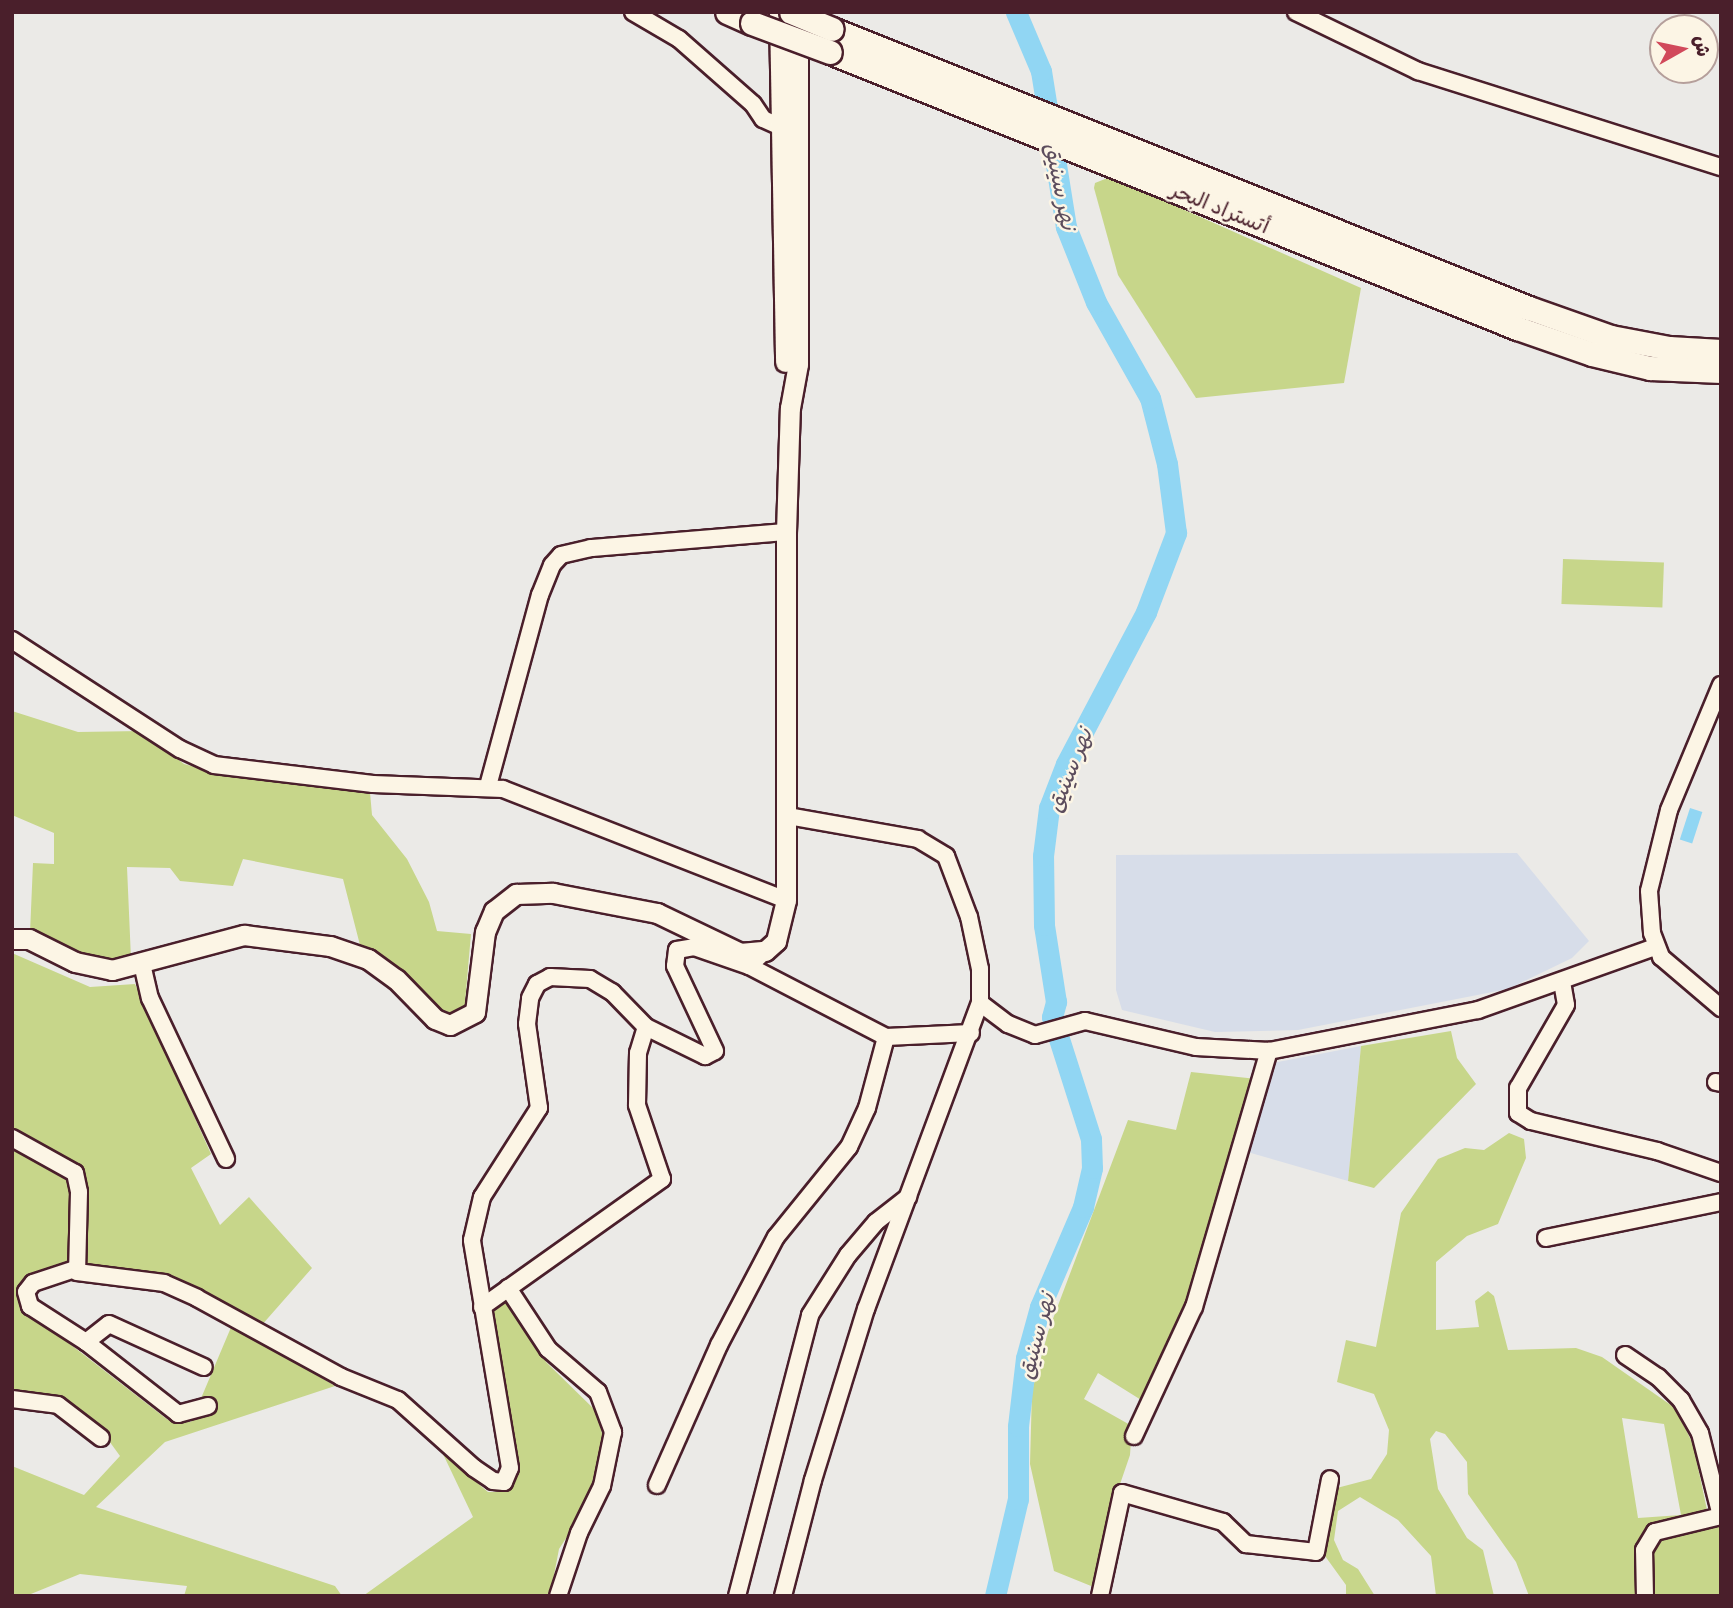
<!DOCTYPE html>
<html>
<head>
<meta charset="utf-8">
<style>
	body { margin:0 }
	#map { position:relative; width:1733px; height:1608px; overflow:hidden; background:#ebeae7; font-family:"Patrick Hand","Playpen Sans Arabic",sans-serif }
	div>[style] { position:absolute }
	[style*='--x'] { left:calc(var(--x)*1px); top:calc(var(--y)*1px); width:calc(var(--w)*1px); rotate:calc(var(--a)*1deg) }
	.built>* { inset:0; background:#d7dde9 }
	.green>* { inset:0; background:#c7d68a; transform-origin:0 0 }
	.water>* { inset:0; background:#91d6f3; transform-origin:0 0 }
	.river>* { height:21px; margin:-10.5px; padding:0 10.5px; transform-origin:10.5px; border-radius:10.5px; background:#91d6f3 }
	.roads { filter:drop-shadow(2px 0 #4a1f2b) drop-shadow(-2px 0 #4a1f2b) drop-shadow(0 2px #4a1f2b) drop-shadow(0 -2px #4a1f2b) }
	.minor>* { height:16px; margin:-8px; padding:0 8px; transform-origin:8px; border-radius:8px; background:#fcf5e5 }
	.major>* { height:19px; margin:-9.5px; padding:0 9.5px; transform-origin:9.5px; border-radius:9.5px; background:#fcf5e5 }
	.highway>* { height:23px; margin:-11.5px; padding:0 11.5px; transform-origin:11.5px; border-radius:11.5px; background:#fcf5e5 }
	.bridges { filter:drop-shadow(2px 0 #4a1f2b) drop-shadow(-2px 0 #4a1f2b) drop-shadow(0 2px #4a1f2b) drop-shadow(0 -2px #4a1f2b) }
	.highway-bridge>* { height:23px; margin:-11.5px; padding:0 11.5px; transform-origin:11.5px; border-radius:11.5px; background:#fcf5e5 }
	span { translate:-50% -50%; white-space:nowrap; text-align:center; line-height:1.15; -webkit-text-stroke:5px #fcf5e5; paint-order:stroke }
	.street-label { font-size:21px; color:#4a1f2b }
	.water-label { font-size:23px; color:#5c4d5d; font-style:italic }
	.frame { position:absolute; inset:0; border:14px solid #4a1f2b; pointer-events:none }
	.north { position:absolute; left:1649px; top:14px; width:70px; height:70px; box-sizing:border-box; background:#fcf5e5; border:2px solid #b59f9b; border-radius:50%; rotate:81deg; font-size:19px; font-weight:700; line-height:28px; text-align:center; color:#4a1f2b }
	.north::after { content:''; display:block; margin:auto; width:24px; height:32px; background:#d1495b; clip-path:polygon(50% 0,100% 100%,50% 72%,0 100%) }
</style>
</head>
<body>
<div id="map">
	<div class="built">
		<i style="clip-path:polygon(1517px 853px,1589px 941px,1572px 958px,1508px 989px,1298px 1030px,1215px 1032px,1122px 1010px,1116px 990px,1116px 855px)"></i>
		<i style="clip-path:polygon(1361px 1046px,1348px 1181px,1244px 1151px,1268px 1064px)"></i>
	</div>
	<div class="green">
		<i style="clip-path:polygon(1110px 177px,1361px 288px,1344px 383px,1196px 398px,1118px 275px,1094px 188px,1095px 183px)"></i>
		<i style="left:1563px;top:559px;width:101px;height:45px;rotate:2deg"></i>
		<i style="clip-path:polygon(12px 711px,78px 732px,141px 731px,184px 764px,224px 775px,370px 792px,372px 815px,407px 859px,429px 902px,437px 931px,471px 934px,464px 1014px,447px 1018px,361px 949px,343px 879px,243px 859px,233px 886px,180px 881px,170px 868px,127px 867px,131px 959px,102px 964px,30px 933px,33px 863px,54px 864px,54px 833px,12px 815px)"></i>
		<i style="clip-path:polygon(12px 953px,90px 987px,135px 984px,211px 1154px,191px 1168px,220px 1225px,249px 1197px,312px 1268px,261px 1326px,174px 1278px,87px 1268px,49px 1268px,22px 1284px,26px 1310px,168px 1420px,191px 1422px,232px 1325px,335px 1386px,165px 1442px,96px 1507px,335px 1586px,342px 1596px,184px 1596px,187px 1586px,80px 1574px,26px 1596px,12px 1596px,12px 1466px,84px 1495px,120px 1456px,96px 1423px,68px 1401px,12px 1393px)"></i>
		<i style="clip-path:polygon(1451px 1031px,1457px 1058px,1476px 1084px,1374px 1188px,1348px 1181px,1361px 1046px)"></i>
		<i style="clip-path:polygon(1191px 1072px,1257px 1079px,1193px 1297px,1146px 1403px,1098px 1373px,1084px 1399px,1132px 1426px,1130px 1455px,1106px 1525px,1100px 1585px,1096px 1588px,1054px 1571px,1030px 1464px,1032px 1391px,1048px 1332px,1128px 1120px,1176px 1130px)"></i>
		<i style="clip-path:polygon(evenodd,1509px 1133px,1524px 1139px,1526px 1158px,1498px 1224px,1467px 1236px,1436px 1262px,1436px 1330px,1479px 1327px,1475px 1301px,1488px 1291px,1494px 1296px,1508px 1350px,1576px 1348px,1602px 1357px,1675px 1408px,1693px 1444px,1707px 1510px,1713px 1523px,1721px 1521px,1721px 1596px,1529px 1596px,1516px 1562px,1468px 1494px,1467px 1462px,1445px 1434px,1436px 1431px,1430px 1439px,1438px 1489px,1467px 1538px,1483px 1550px,1494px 1596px,1436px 1596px,1431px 1556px,1398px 1520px,1360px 1497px,1338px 1511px,1334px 1540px,1343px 1560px,1358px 1569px,1375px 1596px,1346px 1596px,1346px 1585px,1325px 1556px,1333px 1489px,1371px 1479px,1387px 1454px,1389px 1430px,1374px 1394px,1337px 1382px,1346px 1340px,1376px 1347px,1401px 1213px,1438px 1159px,1465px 1148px,1484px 1150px,1509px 1133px,1622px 1418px,1664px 1424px,1681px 1515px,1638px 1518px,1622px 1418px)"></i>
		<i style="clip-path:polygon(510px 1300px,546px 1362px,596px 1411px,603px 1437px,587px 1506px,559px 1549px,550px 1596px,363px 1596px,473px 1517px,443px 1454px,488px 1492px,499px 1492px,514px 1480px,517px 1470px,489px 1311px)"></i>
	</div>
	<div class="water">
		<i style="left:1690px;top:808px;width:13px;height:33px;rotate:18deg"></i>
	</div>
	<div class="river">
		<i style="--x:995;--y:1596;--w:100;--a:-76.7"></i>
		<i style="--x:1018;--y:1499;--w:73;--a:-90"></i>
		<i style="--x:1018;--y:1426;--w:68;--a:-83.3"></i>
		<i style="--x:1026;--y:1358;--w:53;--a:-74.6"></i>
		<i style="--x:1040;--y:1307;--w:109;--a:-66.7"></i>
		<i style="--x:1083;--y:1207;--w:40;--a:-77"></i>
		<i style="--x:1092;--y:1168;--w:29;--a:-92"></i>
		<i style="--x:1091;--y:1139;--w:128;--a:-107.7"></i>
		<i style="--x:1052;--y:1017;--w:16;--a:-75"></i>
		<i style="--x:1056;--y:1002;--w:78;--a:-98.9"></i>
		<i style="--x:1044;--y:925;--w:69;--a:-90.8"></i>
		<i style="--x:1043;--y:856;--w:48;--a:-82.9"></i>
		<i style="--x:1049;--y:808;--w:47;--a:-68.9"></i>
		<i style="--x:1066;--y:764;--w:172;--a:-62.2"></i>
		<i style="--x:1146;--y:612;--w:85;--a:-69.2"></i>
		<i style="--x:1176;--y:533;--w:70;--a:-97.4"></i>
		<i style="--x:1167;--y:464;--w:68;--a:-104.4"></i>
		<i style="--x:1150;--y:398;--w:110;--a:-119.4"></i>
		<i style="--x:1096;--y:302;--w:81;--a:-111.8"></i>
		<i style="--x:1066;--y:227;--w:158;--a:-99.1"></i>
		<i style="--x:1041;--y:71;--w:64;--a:-113"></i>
	</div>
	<div class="roads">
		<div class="minor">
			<i style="--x:633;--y:12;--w:53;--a:30.4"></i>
			<i style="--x:679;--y:39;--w:98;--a:41.3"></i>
			<i style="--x:753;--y:104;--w:18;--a:56"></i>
			<i style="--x:763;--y:119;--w:17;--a:24"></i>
			<i style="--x:1296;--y:12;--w:136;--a:25.8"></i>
			<i style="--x:1418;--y:71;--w:318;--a:17.6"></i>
			<i style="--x:12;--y:640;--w:200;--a:33"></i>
			<i style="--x:180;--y:749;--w:38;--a:25"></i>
			<i style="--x:214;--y:765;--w:160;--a:6.8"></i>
			<i style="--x:373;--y:784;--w:130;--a:2.2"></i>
			<i style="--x:503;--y:789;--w:304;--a:21.4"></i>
			<i style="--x:1721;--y:685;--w:135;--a:112.6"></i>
			<i style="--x:1669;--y:810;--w:83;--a:103.9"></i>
			<i style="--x:1649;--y:891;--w:42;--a:85.9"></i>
			<i style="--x:1652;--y:933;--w:26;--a:69"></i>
			<i style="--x:1661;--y:957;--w:79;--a:40.4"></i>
			<i style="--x:488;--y:786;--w:198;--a:-74.8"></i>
			<i style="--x:540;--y:595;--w:32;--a:-68"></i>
			<i style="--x:552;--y:565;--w:13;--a:-48"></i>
			<i style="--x:561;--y:555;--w:31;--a:-13"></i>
			<i style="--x:591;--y:548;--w:196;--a:-4.7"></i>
			<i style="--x:142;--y:964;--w:35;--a:77"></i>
			<i style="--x:150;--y:998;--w:178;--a:64.7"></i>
			<i style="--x:749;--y:966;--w:154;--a:27.4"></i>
			<i style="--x:886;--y:1037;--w:85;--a:-2.7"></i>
			<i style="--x:1562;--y:982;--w:23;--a:80"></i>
			<i style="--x:1566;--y:1005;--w:96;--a:120"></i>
			<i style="--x:1518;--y:1088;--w:25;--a:90"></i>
			<i style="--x:1518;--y:1113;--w:15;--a:32"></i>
			<i style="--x:1531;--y:1121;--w:130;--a:13.4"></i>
			<i style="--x:1657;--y:1151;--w:68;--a:19"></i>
			<i style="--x:980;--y:1003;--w:35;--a:37"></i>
			<i style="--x:1008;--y:1024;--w:29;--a:22"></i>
			<i style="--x:1035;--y:1035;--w:52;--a:-15.6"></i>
			<i style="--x:1085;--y:1021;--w:114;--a:13.2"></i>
			<i style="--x:1196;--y:1047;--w:73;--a:3.1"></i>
			<i style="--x:1269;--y:1051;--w:213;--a:-11.1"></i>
			<i style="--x:1478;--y:1010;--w:188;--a:-19.6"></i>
			<i style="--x:1716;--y:1082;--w:5;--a:11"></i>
			<i style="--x:12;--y:1138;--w:72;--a:29.1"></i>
			<i style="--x:75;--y:1173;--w:19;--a:78"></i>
			<i style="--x:79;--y:1192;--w:80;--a:91.4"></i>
			<i style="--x:77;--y:1272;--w:88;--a:7.2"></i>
			<i style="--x:164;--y:1283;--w:36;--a:24"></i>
			<i style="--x:197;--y:1298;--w:164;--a:28.7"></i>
			<i style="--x:341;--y:1377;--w:61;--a:22"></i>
			<i style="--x:398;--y:1400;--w:102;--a:41.8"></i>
			<i style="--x:474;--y:1468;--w:23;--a:34"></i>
			<i style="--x:493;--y:1481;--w:11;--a:5"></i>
			<i style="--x:504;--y:1482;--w:15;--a:-67"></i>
			<i style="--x:510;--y:1468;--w:231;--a:-99.5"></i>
			<i style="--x:472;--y:1240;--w:44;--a:-76.9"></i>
			<i style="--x:482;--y:1197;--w:106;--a:-57.4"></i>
			<i style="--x:539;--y:1108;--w:85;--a:-98.1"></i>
			<i style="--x:527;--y:1024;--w:26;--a:-83"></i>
			<i style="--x:530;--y:998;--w:16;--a:-63"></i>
			<i style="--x:537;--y:984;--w:15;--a:-28"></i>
			<i style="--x:550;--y:977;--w:40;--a:2.9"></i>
			<i style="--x:590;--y:979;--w:26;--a:31"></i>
			<i style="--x:612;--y:992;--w:49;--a:45.8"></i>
			<i style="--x:1546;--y:1238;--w:179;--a:-11.6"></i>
			<i style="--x:75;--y:1269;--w:44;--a:161.6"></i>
			<i style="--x:33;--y:1283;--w:11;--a:128"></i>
			<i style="--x:26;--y:1292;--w:15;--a:74"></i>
			<i style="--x:30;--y:1306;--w:67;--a:32.7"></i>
			<i style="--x:86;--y:1342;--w:29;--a:-38"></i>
			<i style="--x:109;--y:1324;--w:104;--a:24.4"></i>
			<i style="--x:508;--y:1288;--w:73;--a:56.7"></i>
			<i style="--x:548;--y:1349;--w:66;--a:40.7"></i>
			<i style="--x:598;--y:1392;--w:43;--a:69.4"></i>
			<i style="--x:613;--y:1432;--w:55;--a:101.5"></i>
			<i style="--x:602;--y:1486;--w:52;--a:116.1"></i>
			<i style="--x:579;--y:1533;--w:66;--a:108.4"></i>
			<i style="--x:482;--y:1307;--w:221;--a:-35.4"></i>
			<i style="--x:662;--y:1179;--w:78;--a:-108.7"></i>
			<i style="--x:637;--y:1105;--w:52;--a:-88.9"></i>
			<i style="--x:638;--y:1053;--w:27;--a:-73"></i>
			<i style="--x:646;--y:1027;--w:66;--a:26.2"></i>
			<i style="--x:705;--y:1056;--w:11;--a:-27"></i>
			<i style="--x:715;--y:1051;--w:94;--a:-115.2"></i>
			<i style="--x:675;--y:966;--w:16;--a:-83"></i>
			<i style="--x:677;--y:950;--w:17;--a:-10"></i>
			<i style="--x:694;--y:947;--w:58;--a:19.1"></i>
			<i style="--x:749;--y:966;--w:22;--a:-43"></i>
			<i style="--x:86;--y:1342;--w:117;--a:38"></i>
			<i style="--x:178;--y:1414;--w:31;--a:-15"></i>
			<i style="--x:1625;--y:1355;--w:40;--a:34"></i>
			<i style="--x:1658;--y:1377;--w:33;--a:45"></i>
			<i style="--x:1681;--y:1400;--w:38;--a:60"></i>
			<i style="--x:1700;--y:1433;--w:86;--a:75.8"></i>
			<i style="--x:12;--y:1399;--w:46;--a:7.4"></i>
			<i style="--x:58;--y:1405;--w:54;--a:37.5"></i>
			<i style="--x:1134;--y:1436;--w:142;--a:-65.1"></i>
			<i style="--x:1194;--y:1307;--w:267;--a:-73.7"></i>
			<i style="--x:657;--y:1485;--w:153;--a:-66.1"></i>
			<i style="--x:719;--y:1345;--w:122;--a:-62.2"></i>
			<i style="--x:776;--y:1237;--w:116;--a:-51"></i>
			<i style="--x:849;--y:1147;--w:43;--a:-65.2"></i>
			<i style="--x:867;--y:1108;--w:73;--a:-75"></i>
			<i style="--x:737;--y:1596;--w:290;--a:-75.4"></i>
			<i style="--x:810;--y:1315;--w:71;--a:-57.7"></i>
			<i style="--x:848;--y:1255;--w:43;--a:-49.7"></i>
			<i style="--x:876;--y:1222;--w:41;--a:-38"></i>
			<i style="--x:783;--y:1596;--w:120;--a:-75.5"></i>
			<i style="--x:813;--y:1480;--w:179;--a:-72.8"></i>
			<i style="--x:866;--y:1309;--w:327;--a:-69.6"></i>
			<i style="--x:980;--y:1003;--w:34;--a:-90"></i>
			<i style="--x:980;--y:969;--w:53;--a:-101.9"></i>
			<i style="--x:969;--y:917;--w:65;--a:-110.7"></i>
			<i style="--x:946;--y:856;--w:33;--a:-149"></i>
			<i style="--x:918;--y:839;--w:132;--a:-170"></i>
			<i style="--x:1100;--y:1596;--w:105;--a:-77.9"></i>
			<i style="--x:1122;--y:1493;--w:105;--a:16"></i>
			<i style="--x:1223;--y:1522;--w:32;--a:44"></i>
			<i style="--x:1246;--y:1544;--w:70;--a:6.5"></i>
			<i style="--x:1316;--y:1552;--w:74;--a:-79.1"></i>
			<i style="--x:1645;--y:1596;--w:46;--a:-91.2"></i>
			<i style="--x:1644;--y:1550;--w:21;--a:-59"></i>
			<i style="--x:1655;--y:1532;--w:68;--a:-13.6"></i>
		</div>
		<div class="major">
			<i style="--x:779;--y:12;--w:350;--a:89"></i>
			<i style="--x:12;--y:939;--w:17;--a:0"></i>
			<i style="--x:29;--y:939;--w:51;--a:26.6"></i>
			<i style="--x:75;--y:962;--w:38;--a:12"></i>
			<i style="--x:112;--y:970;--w:137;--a:-14.9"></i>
			<i style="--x:244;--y:935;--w:87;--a:7.3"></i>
			<i style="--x:330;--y:946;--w:40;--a:18.9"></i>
			<i style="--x:368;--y:959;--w:34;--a:36"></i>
			<i style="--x:396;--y:979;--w:56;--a:45.7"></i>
			<i style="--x:435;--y:1019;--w:16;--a:22"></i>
			<i style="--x:450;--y:1025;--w:28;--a:-27"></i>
			<i style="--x:475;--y:1012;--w:81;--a:-82.9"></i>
			<i style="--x:485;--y:932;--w:23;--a:-67"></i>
			<i style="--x:494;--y:911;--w:28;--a:-38"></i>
			<i style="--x:516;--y:894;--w:37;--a:-2"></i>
			<i style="--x:553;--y:893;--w:106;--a:10.9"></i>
			<i style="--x:657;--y:913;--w:92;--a:25.7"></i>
			<i style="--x:740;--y:953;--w:25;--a:-5"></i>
			<i style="--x:765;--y:951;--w:15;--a:-42"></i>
			<i style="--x:776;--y:941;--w:42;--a:-76.3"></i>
			<i style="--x:786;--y:900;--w:368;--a:-90"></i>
			<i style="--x:786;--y:532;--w:124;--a:-88.2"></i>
			<i style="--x:790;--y:408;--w:45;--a:-79.7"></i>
			<i style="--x:798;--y:364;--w:352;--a:-90"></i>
		</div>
		<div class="highway">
			<i style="--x:727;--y:12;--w:27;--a:24"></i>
			<i style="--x:832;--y:29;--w:751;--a:21.82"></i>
			<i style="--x:1529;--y:308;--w:87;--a:19.5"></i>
			<i style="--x:1611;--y:337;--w:59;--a:10.7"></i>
			<i style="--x:1669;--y:348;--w:52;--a:3.3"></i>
			<i style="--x:830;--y:52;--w:740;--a:21.89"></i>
			<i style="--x:1517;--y:328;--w:79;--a:19.1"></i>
			<i style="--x:1592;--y:354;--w:60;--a:13.6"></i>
			<i style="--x:1650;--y:368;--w:71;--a:2.4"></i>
		</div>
	</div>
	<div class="bridges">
		<div class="highway-bridge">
			<i style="--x:791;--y:12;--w:44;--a:22.5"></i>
			<i style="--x:752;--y:23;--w:83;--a:20.4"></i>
		</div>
	</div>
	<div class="street-label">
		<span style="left:1220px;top:208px;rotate:22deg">أتستراد البحر</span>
	</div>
	<div class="water-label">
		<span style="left:1061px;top:186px;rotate:79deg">نهر سينيق</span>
		<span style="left:1069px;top:770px;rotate:-68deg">نهر سينيق</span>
		<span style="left:1036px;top:1336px;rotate:-75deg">نهر سينيق</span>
	</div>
	<div class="frame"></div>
	<div class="north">ش</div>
</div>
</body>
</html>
